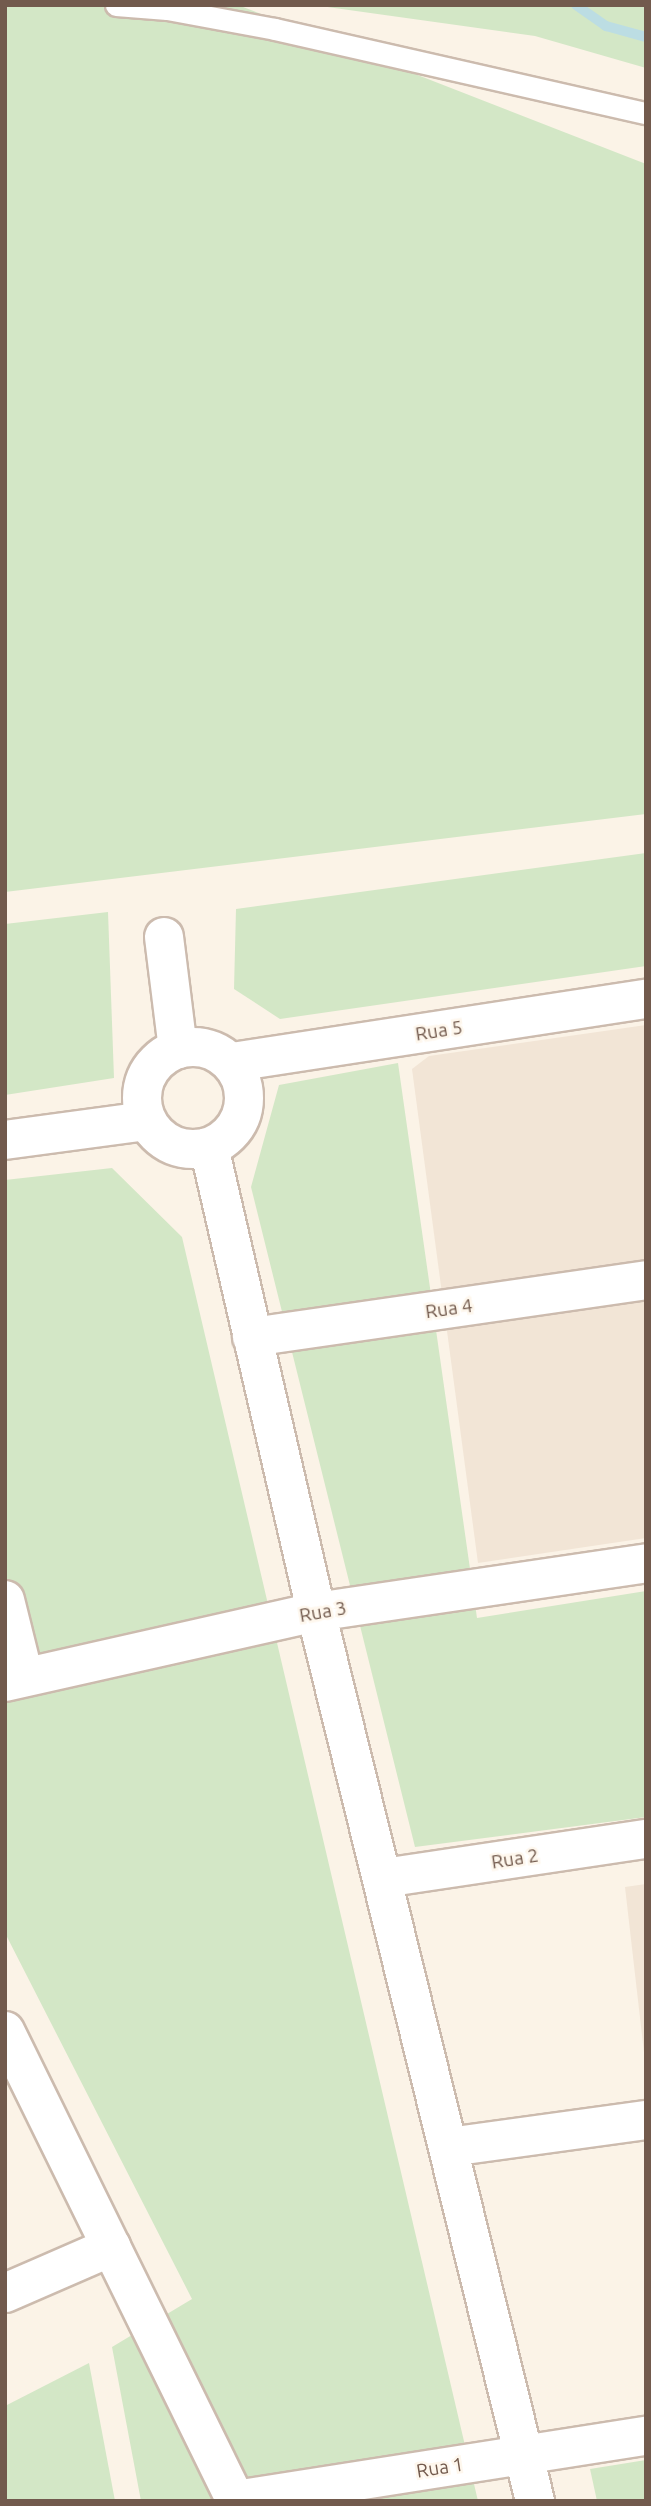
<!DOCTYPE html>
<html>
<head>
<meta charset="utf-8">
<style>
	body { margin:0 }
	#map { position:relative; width:651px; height:2506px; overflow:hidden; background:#fbf3e7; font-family:Ubuntu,sans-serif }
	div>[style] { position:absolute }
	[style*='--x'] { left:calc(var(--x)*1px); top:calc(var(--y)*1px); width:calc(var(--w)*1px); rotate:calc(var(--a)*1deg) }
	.residential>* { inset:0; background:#f2e5d6 }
	.green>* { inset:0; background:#d3e7c6 }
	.stream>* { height:10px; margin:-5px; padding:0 5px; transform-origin:5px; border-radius:5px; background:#bcdde3 }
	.roads { filter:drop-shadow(2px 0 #ccbbae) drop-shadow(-2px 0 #ccbbae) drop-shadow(0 2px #ccbbae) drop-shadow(0 -2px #ccbbae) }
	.service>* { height:21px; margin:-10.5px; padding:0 10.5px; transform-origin:10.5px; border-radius:10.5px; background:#fff }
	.minor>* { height:38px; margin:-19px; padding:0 19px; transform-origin:19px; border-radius:19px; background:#fff }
	.minor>.ring { margin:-19px; padding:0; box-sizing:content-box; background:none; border:38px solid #fff; border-radius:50% }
	span { translate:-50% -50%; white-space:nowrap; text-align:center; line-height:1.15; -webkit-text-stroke:5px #fef7ed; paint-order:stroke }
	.street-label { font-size:19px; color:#725a4d }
	.frame { position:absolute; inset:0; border:7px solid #725a4d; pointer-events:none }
</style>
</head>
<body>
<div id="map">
	<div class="residential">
		<i style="clip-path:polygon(646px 1025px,646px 1538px,478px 1563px,412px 1069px,429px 1056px)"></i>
		<i style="clip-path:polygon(646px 1884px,646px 2070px,625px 1887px)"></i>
	</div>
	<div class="green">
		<i style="clip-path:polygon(5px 5px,238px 5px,646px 164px,646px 814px,5px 892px)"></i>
		<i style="clip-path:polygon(313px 5px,646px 5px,646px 68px,535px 36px)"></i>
		<i style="clip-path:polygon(646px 853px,646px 966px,280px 1019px,234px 989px,236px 909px)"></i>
		<i style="clip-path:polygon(108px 912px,114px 1078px,5px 1095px,5px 924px)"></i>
		<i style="clip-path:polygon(398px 1063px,477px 1618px,646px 1591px,646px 1817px,415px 1847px,251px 1187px,279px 1085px)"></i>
		<i style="clip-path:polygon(112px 1168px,182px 1237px,478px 2501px,141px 2501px,112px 2347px,192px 2299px,5px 1933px,5px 1180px)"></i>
		<i style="clip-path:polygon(89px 2363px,115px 2501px,5px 2501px,5px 2406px)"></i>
		<i style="clip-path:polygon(646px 2460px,646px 2501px,597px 2501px,590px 2469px)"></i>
	</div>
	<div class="stream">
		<i style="--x:576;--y:5;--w:37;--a:35"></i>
		<i style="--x:606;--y:26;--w:41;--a:15.4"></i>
	</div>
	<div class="roads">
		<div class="service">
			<i style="--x:116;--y:5;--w:51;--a:4.5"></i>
			<i style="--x:167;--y:9;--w:110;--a:10.5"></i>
			<i style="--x:275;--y:29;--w:380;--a:12.8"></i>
		</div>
		<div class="minor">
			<i style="--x:164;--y:937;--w:113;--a:82.9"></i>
			<i class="ring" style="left:142px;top:1047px;width:64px;height:64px"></i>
			<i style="--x:233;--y:1062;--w:418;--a:-8.7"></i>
			<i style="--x:5;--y:1140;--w:141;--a:-7.7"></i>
			<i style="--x:209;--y:1147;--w:477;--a:77"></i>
			<i style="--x:316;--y:1612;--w:916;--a:76.16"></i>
			<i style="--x:252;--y:1337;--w:398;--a:-8.2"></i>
			<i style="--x:5;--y:1600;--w:79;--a:76.1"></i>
			<i style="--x:5;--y:1682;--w:319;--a:-12.7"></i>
			<i style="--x:316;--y:1612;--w:334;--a:-8.4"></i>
			<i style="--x:384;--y:1878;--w:265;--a:-8.5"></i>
			<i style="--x:5;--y:2031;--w:524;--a:63.83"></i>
			<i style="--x:449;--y:2147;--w:199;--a:-7.8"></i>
			<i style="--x:5;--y:2293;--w:116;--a:-23.5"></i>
			<i style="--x:235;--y:2500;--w:416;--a:-8.9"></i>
		</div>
	</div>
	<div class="street-label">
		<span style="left:439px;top:1031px;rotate:-9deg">Rua 5</span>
		<span style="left:449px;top:1309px;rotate:-8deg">Rua 4</span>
		<span style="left:323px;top:1612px;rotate:-10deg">Rua 3</span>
		<span style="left:515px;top:1859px;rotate:-9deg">Rua 2</span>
		<span style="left:440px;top:2468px;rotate:-9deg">Rua 1</span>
	</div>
	<div class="frame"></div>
</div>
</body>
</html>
